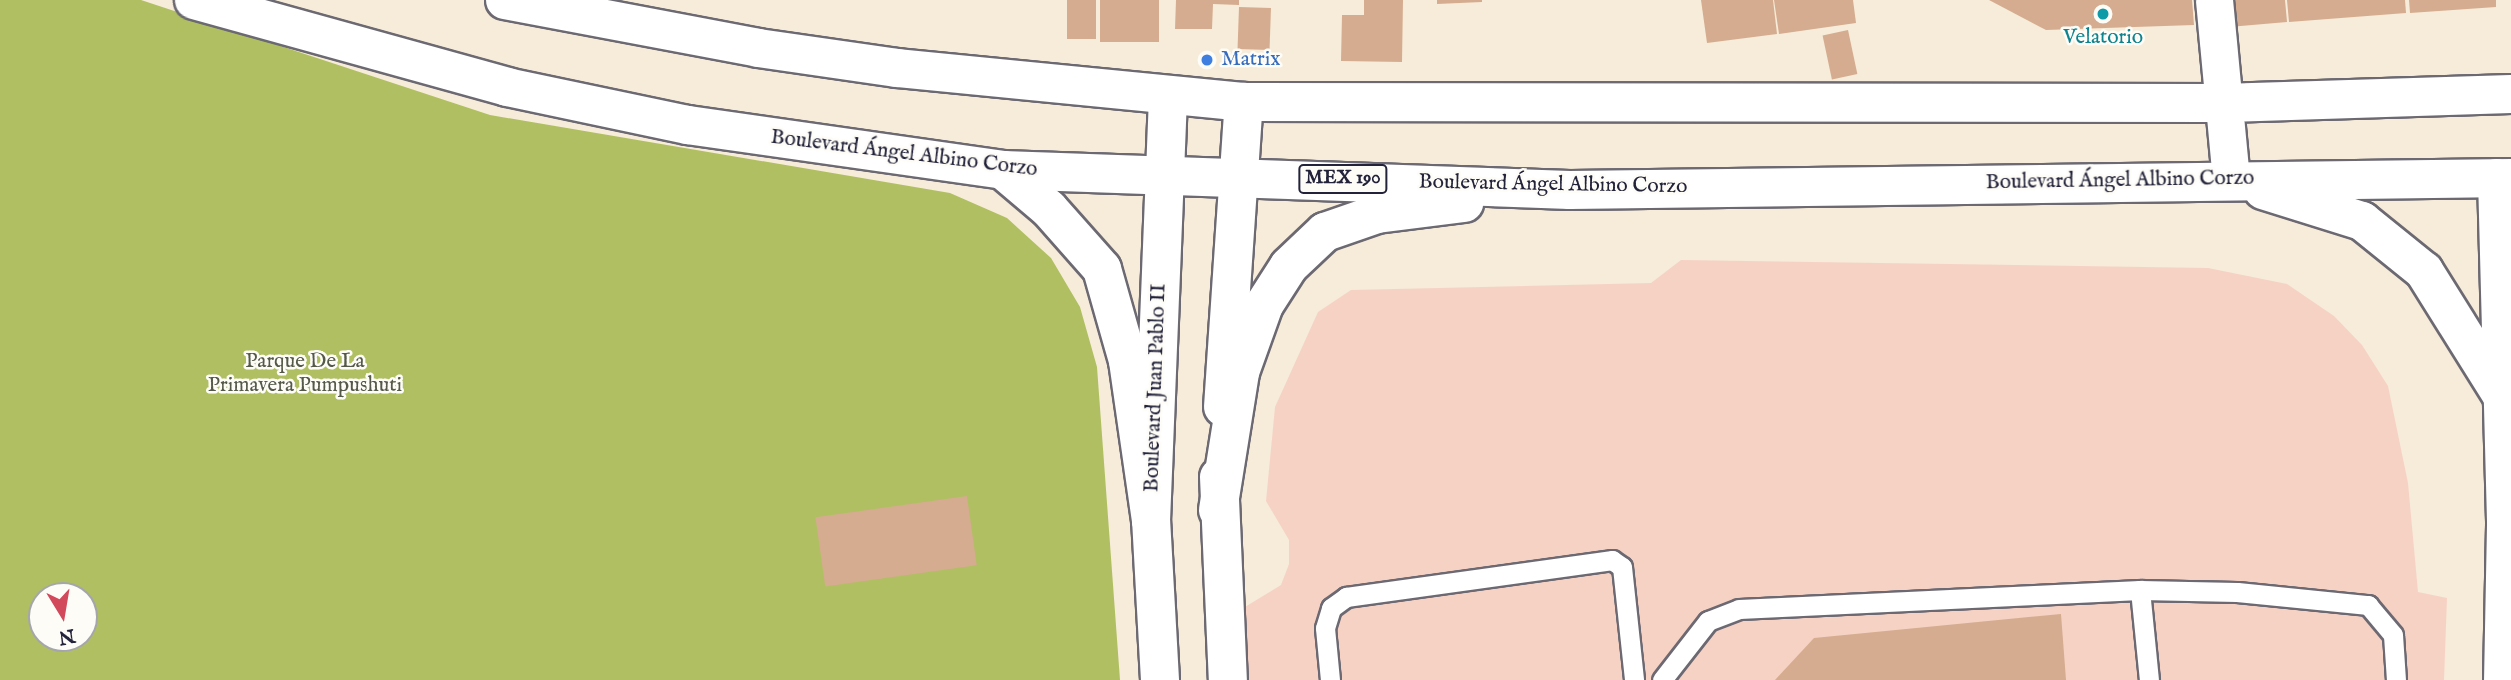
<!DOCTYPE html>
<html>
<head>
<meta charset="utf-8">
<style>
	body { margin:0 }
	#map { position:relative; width:2511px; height:680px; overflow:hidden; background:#f6ecd9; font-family:"IM FELL English",serif }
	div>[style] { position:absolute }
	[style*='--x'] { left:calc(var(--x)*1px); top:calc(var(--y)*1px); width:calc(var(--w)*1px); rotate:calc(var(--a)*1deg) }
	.built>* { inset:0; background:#f6d2c5 }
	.green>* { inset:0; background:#b0bf62 }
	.building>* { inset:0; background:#d5ac8f; transform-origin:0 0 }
	.roads { filter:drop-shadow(2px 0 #6c6972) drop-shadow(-2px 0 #6c6972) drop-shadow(0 2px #6c6972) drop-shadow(0 -2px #6c6972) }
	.service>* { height:19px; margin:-9.5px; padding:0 9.5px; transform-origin:9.5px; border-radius:9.5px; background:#fff }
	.minor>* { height:37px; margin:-18.5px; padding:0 18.5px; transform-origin:18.5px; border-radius:18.5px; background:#fff }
	.tertiary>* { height:38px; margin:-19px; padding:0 19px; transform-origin:19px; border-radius:19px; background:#fff }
	.primary>* { height:38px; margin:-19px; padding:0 19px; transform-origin:19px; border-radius:19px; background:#fff }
	.dots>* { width:19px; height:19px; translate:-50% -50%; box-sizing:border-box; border:4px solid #fdfcf7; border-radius:50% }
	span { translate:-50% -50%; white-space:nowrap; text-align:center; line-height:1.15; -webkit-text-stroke:5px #fdfcf7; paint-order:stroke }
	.shield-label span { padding:2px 5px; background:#fdfcf7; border:2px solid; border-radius:5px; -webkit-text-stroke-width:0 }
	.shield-label { font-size:19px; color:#22223b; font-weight:700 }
	.culture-label { font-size:21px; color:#0d838f }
	.shop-label { font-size:21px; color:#366cbe }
	.left { translate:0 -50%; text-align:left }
	.street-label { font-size:21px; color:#22223b }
	.park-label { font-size:21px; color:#545949 }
	.north { position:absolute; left:28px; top:582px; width:70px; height:70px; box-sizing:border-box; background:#fdfcf7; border:2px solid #a5a5ac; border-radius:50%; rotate:169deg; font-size:19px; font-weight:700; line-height:28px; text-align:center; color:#22223b }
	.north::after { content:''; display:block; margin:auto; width:24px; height:32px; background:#d1495b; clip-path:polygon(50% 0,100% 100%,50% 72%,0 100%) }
</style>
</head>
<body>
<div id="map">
	<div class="built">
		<i style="clip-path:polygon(1681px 260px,2208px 268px,2287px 284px,2334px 316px,2362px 345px,2388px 386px,2408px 483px,2418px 592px,2447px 598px,2444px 680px,1243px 680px,1240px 610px,1281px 585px,1289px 564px,1289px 540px,1266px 501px,1275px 407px,1318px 312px,1351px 290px,1651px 283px)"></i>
	</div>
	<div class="green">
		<i style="clip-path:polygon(evenodd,0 0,141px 0,490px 115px,950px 193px,1007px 218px,1051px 258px,1080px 307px,1097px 367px,1120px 680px,0 680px,0 0,42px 596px,84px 596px,84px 638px,42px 638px,42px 596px)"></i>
	</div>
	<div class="building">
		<i style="left:1067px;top:0;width:29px;height:39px"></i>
		<i style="left:1100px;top:0;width:59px;height:42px"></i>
		<i style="clip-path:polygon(1176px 0,1239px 0,1239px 5px,1213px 4px,1212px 29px,1175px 29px)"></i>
		<i style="clip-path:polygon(1364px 0,1403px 0,1402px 62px,1341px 61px,1342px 15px,1364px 15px)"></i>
		<i style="clip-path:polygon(1437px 0,1482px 0,1482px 2px,1437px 4px)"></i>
		<i style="clip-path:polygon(1701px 0,1773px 0,1777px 34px,1707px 43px)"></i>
		<i style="clip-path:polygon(1774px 0,1853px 0,1856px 23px,1779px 34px)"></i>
		<i style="clip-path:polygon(1989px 0,2192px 0,2194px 25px,2046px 30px)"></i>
		<i style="clip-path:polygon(2227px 0,2285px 0,2287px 22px,2229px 27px)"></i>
		<i style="clip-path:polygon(2287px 0,2405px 0,2406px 13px,2289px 22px)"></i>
		<i style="clip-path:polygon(2409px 0,2496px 0,2496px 7px,2410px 13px)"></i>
		<i style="left:1239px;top:7px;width:32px;height:42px;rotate:2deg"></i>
		<i style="left:1848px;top:30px;width:45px;height:26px;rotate:78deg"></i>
		<i style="left:967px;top:496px;width:70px;height:153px;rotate:82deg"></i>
		<i style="clip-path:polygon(2061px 614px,2066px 680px,1775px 680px,1814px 638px)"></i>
	</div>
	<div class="roads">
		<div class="service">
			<i style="--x:2140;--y:590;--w:90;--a:84.3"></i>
			<i style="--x:1330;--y:680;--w:52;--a:-95.5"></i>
			<i style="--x:1325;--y:628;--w:21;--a:-73"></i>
			<i style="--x:1331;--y:608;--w:19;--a:-36"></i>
			<i style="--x:1346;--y:597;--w:269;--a:-7.9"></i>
			<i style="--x:1612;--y:560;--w:12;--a:35"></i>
			<i style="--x:1622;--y:567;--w:114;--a:83.9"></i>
			<i style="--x:1662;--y:680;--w:75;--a:-52.1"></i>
			<i style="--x:1708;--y:621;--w:33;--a:-21"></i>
			<i style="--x:1739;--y:609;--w:401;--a:-2.7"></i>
			<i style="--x:2140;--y:590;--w:97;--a:1.2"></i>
			<i style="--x:2237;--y:592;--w:132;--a:5.7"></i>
			<i style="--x:2368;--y:605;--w:39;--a:50"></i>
			<i style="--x:2393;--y:635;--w:45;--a:86.2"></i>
		</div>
		<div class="minor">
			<i style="--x:2214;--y:0;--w:181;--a:84.6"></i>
			<i style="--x:2496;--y:177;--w:348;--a:88.5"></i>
			<i style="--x:2505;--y:525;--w:155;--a:91.1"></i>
		</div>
		<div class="tertiary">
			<i style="--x:1223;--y:407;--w:306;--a:-86.1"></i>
			<i style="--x:1219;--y:477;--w:203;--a:87.5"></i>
			<i style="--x:1160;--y:680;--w:159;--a:-93.2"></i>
			<i style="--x:1151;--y:521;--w:424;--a:-87.7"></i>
		</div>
		<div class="primary">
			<i style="--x:194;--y:0;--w:325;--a:15.5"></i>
			<i style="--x:507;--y:87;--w:185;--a:11.9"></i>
			<i style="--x:688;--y:125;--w:318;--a:8.1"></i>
			<i style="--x:1003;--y:170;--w:567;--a:2.02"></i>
			<i style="--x:1570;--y:190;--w:941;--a:-0.73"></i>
			<i style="--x:505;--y:0;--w:258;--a:10.7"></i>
			<i style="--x:758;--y:48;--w:140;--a:8.2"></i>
			<i style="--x:897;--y:68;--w:349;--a:5.6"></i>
			<i style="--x:1244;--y:102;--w:980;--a:0.06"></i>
			<i style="--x:2224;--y:103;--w:287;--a:-1.8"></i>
			<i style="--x:1003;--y:170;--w:60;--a:40.3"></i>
			<i style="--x:1049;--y:209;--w:80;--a:48.5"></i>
			<i style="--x:1102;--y:269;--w:96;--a:74.2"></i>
			<i style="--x:1128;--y:361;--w:162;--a:81.8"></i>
			<i style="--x:2263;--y:190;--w:104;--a:17.4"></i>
			<i style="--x:2362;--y:221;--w:80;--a:38.9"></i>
			<i style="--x:2424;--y:271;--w:147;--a:58"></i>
			<i style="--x:1218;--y:510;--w:140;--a:-80.9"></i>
			<i style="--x:1240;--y:372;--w:71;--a:-70.3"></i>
			<i style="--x:1264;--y:305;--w:46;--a:-57.3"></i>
			<i style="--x:1289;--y:266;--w:50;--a:-43.4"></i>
			<i style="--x:1325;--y:232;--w:55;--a:-19.1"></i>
			<i style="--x:1377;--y:214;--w:88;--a:-7.2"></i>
		</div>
	</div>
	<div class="dots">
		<i style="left:2103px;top:14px;background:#0f9aa8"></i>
		<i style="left:1207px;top:60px;background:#3f7fe0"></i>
	</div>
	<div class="shield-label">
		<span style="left:1343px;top:179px">MEX 190</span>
	</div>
	<div class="culture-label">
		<span style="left:2103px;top:38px">Velatorio</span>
	</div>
	<div class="shop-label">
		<span class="left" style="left:1221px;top:60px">Matrix</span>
	</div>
	<div class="street-label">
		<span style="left:904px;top:154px;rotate:7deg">Boulevard Ángel Albino Corzo</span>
		<span style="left:2120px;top:181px;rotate:-1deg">Boulevard Ángel Albino Corzo</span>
		<span style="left:1553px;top:185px;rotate:1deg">Boulevard Ángel Albino Corzo</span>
		<span style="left:1156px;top:388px;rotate:-88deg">Boulevard Juan Pablo II</span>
	</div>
	<div class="park-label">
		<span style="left:305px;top:374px">Parque De La<br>Primavera Pumpushuti</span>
	</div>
	<div class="north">N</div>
</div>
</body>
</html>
